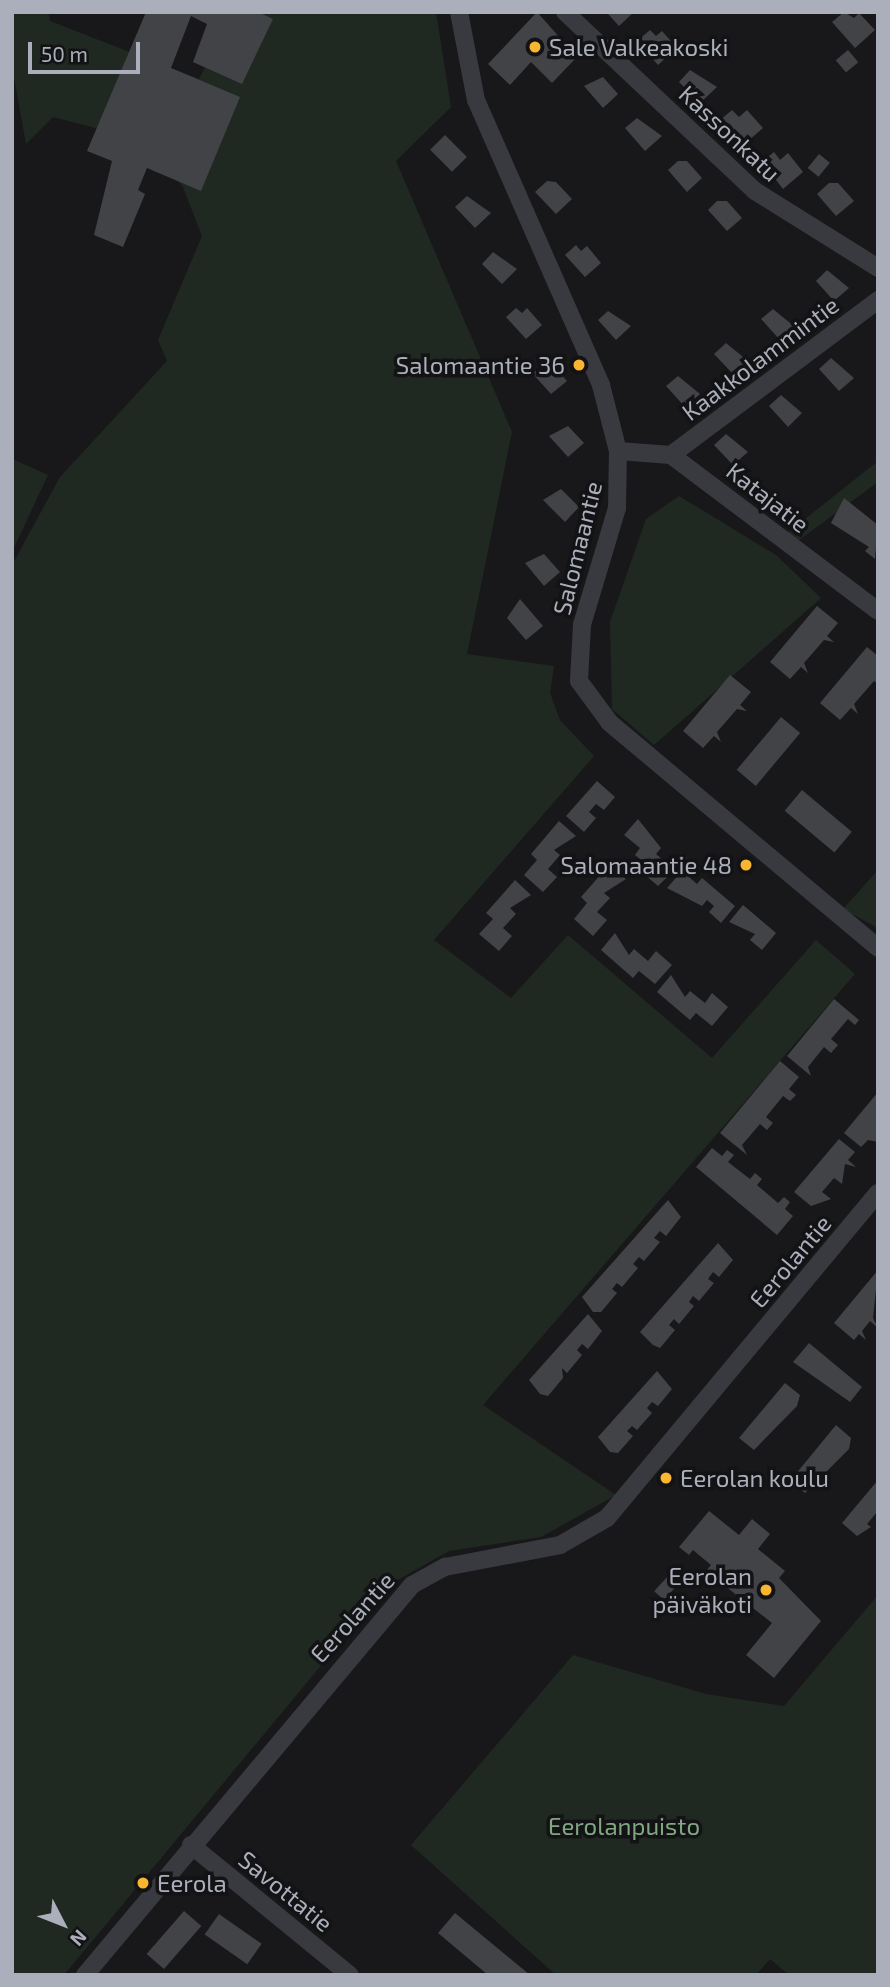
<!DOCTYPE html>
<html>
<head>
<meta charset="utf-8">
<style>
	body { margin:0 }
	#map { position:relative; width:890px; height:1987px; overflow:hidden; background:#18181a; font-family:"Exo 2",sans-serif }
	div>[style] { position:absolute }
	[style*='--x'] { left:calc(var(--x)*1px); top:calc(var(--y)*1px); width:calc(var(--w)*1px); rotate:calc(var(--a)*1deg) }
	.green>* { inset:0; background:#202921 }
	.building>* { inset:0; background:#424347; transform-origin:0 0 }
	.minor>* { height:18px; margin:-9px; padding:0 9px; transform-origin:9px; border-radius:9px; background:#393a40 }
	.dots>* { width:19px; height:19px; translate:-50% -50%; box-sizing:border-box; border:4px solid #131315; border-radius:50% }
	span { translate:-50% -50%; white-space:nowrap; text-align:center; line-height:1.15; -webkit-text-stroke:7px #131315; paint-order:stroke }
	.poi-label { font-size:24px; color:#aaafbb }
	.left { translate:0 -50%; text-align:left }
	.right { translate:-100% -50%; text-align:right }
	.street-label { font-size:24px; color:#aaafbb }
	.park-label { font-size:24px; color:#80a682 }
	.frame { position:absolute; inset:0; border:14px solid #aaafbb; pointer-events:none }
	.north { position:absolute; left:28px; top:1889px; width:70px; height:70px; -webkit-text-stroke:5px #131315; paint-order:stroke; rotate:132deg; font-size:19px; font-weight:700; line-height:28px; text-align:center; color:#aaafbb }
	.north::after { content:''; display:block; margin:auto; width:24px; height:32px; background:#aaafbb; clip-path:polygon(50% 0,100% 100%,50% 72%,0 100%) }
	.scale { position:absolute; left:28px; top:42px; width:112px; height:32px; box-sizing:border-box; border:4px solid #aaafbb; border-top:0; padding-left:9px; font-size:21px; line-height:24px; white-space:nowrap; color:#aaafbb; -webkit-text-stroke:5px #131315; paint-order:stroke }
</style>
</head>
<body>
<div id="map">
	<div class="green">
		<i style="clip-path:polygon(12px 12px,48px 12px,50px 21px,199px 79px,234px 12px,436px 12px,451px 107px,396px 161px,512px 432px,467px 654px,554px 666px,550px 693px,560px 720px,594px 756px,434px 940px,511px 998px,568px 935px,712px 1058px,816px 940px,855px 974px,483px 1405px,616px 1495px,541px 1537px,449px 1551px,387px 1586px,64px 1975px,12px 1975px,12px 565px,60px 477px,167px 361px,158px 340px,202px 236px,183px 187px,149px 142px,53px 117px,26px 144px,12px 66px)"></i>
		<i style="clip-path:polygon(12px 459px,48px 475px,12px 552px)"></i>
		<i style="clip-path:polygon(878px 461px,878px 482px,791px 546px,781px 538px)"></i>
		<i style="clip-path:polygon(679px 496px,776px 555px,821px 598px,654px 745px,612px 709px,610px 622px,646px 519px)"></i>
		<i style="clip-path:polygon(878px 870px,878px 928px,843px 909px)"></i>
		<i style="clip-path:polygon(878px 1595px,878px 1975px,789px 1975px,770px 1959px,756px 1975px,556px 1975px,411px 1845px,573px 1655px,706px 1694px,784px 1706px)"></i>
	</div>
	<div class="building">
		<i style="clip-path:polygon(146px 12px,258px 12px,273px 19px,242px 84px,193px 62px,207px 24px,191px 16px,171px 68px,240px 97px,201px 191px,147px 168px,138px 190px,145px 194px,123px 247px,94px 235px,112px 161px,87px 151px)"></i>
		<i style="clip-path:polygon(537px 12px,577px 57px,552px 83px,531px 62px,510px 85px,488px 64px)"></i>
		<i style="clip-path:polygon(634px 12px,619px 26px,608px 14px,610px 12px)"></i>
		<i style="clip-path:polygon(844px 12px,854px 18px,859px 13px,875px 30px,855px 48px,832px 22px)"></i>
		<i style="clip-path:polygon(650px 30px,656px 36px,662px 31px,677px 48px,658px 65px,637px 41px)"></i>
		<i style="left:848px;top:50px;width:16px;height:16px;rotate:50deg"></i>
		<i style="clip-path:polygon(690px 70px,717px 87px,700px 103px,679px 82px)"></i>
		<i style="clip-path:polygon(603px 77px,618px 94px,603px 108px,584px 86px)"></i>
		<i style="clip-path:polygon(732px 110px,739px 117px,747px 110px,763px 128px,742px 146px,719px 121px)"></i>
		<i style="clip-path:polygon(637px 118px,662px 136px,645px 151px,625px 128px)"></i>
		<i style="left:445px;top:135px;width:31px;height:21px;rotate:45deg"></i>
		<i style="clip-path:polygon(774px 152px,780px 160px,788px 153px,803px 172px,783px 189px,762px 162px)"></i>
		<i style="left:819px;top:154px;width:14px;height:18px;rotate:39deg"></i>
		<i style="clip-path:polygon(678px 161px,687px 161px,702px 178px,687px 192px,668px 170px)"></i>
		<i style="clip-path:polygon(547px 181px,556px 182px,572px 199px,556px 214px,535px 192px)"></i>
		<i style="clip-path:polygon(829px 183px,838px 183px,854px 201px,836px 216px,817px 194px)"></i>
		<i style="clip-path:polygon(467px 196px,491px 213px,475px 228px,455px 207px)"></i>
		<i style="clip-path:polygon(717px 201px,727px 201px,742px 218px,727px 231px,708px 210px)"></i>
		<i style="clip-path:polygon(576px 245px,581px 251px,587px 246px,601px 263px,585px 277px,565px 255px)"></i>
		<i style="clip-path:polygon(493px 252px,517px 269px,502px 284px,482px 264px)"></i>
		<i style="clip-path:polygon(827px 270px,849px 288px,834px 301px,816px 281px)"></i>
		<i style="clip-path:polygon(516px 308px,522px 313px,527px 308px,542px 325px,526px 339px,506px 317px)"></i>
		<i style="clip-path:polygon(773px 309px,795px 327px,780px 340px,761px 319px)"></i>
		<i style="clip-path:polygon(608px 311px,631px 326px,616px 340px,598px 320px)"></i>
		<i style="clip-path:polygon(726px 343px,748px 361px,733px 374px,714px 354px)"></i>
		<i style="clip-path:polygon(831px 358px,854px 378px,839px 391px,819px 369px)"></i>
		<i style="clip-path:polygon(551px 363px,567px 381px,551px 394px,532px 373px)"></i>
		<i style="clip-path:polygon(678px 376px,700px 394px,685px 407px,666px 386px)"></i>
		<i style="clip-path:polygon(781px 395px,802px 413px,788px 427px,769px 406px)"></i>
		<i style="clip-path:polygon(568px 426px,584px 443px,568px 457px,549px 436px)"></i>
		<i style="clip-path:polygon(726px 434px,748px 452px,733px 465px,714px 445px)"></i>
		<i style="clip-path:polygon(561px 489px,579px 507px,565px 522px,543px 500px)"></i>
		<i style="clip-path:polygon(844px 498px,878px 525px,875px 559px,865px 551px,869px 547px,831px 523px)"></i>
		<i style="clip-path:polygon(544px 554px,560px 572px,544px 586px,525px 563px)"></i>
		<i style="clip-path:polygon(520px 599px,543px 626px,526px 640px,507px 618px)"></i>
		<i style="clip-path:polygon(817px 606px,838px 623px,827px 636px,834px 642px,824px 640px,804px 663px,808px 673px,801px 667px,790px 679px,770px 662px)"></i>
		<i style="clip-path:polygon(867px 647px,878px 656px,878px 684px,874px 681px,854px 704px,858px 714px,851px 708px,840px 720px,820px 703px)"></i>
		<i style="clip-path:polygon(730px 675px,751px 692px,740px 705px,747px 711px,737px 709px,717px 732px,721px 742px,714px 736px,703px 748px,683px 731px)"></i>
		<i style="left:781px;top:717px;width:25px;height:69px;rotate:40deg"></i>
		<i style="clip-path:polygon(597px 781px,615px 797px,604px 810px,596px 804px,589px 812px,596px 818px,584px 832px,566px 816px)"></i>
		<i style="left:802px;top:790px;width:65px;height:27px;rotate:40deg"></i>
		<i style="clip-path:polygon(638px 819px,661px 848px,656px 854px,670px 866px,681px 853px,687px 858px,658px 886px,645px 875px,651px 868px,635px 855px,640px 848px,624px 835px)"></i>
		<i style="clip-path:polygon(559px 821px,576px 836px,554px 850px,560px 855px,548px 869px,557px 877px,543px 892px,524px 875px,537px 860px,531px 854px)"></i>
		<i style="clip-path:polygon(609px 865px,626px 879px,604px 893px,610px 898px,597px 912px,607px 920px,593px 936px,574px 919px,587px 903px,581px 897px)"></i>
		<i style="clip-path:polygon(682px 871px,697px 884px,702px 878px,735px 906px,721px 923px,709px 912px,714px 906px,707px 900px,702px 906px,667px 888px)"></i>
		<i style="clip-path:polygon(515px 880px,531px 895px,510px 908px,516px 914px,503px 928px,512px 936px,499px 951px,479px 934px,493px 919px,486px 913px)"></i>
		<i style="clip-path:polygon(743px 905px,776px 933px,762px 950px,750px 940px,755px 934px,729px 922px)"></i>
		<i style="clip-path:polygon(615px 933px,629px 955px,634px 949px,648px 961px,656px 951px,672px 965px,655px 984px,639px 971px,633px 978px,601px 950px)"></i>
		<i style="clip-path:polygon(671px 975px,685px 997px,690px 991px,705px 1003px,712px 993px,728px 1007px,712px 1026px,696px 1013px,690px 1020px,657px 992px)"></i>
		<i style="clip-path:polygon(834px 999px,859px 1020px,855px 1025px,848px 1019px,831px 1039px,838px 1045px,831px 1053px,824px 1047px,808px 1067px,811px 1076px,787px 1056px)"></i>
		<i style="clip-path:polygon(780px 1061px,799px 1077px,789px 1089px,796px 1095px,790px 1101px,783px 1096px,766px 1117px,773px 1123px,767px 1130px,760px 1124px,742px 1145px,747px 1155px,720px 1133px)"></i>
		<i style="clip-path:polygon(878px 1092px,878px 1142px,868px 1140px,861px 1147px,844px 1133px)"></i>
		<i style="clip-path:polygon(839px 1139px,855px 1152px,848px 1160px,856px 1167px,845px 1164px,842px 1184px,834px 1178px,822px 1192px,831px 1199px,811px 1206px,794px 1192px)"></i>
		<i style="clip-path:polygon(712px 1148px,722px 1156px,727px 1150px,734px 1155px,728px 1162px,750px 1179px,755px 1173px,762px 1179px,757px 1185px,778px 1203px,784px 1197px,790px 1202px,785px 1209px,793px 1216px,777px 1235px,696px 1167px)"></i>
		<i style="clip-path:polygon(668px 1200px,681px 1217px,666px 1236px,660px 1231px,654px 1238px,660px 1242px,644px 1261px,639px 1257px,633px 1264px,638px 1268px,622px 1287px,617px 1283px,612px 1289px,617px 1293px,601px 1312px,593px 1312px,582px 1297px)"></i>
		<i style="clip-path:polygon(718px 1243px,733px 1260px,719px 1277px,713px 1272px,708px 1279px,714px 1283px,699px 1301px,693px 1296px,689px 1302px,694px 1306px,679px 1324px,674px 1319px,669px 1325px,675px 1330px,660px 1348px,653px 1345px,640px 1332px)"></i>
		<i style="clip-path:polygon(878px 1270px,873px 1318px,878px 1328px,870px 1321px,862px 1331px,866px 1340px,859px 1334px,854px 1340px,834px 1323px)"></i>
		<i style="clip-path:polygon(588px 1314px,602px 1331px,588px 1349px,582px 1344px,577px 1350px,582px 1355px,567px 1373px,562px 1368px,563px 1378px,548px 1396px,540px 1394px,529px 1380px)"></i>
		<i style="clip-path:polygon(809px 1343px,862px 1387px,850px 1402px,793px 1362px)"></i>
		<i style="clip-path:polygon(657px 1371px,672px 1389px,658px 1406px,652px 1402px,647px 1408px,652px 1413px,637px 1430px,632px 1426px,627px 1431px,633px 1436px,618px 1453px,610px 1452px,598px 1437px)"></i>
		<i style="clip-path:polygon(785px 1383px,800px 1395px,797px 1406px,754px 1450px,739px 1438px)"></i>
		<i style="clip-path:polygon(836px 1425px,851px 1438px,849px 1449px,805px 1493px,790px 1481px)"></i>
		<i style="clip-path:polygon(878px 1480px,878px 1511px,867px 1524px,871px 1527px,857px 1536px,842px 1523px)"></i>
		<i style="clip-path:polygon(709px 1511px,739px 1535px,752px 1519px,770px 1534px,758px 1549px,785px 1571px,779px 1578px,821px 1621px,774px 1678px,746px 1655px,772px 1623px,706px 1571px,711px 1565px,693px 1550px,689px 1555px,679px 1547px)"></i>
		<i style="left:677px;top:1566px;width:13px;height:34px;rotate:42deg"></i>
		<i style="left:184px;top:1911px;width:23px;height:57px;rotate:41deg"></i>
		<i style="clip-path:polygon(455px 1913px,530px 1975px,488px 1975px,438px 1933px)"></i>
		<i style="left:219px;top:1914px;width:52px;height:25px;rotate:35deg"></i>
	</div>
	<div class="minor">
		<i style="--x:459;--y:12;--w:90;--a:79.1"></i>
		<i style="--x:476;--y:100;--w:311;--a:66.3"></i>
		<i style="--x:601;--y:385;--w:68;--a:75.6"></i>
		<i style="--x:618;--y:451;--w:57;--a:91"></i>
		<i style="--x:617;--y:508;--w:122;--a:106.7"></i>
		<i style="--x:582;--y:625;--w:56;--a:93.1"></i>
		<i style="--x:579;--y:681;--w:52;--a:53.6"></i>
		<i style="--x:610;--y:723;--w:350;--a:40"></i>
		<i style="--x:565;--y:12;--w:261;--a:43.3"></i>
		<i style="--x:755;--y:191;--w:145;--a:32"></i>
		<i style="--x:618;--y:451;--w:53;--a:4.3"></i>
		<i style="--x:671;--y:455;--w:259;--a:37"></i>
		<i style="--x:671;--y:455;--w:259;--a:-36.8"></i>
		<i style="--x:191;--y:1845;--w:205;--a:39.3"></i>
		<i style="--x:85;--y:1975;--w:509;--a:-50.02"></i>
		<i style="--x:412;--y:1585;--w:38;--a:-29"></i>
		<i style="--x:445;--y:1567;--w:117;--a:-10.8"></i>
		<i style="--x:560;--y:1545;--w:54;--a:-29.9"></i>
		<i style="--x:607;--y:1518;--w:423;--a:-50.2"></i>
	</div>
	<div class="dots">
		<i style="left:535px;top:47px;background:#fab531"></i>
		<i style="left:579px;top:365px;background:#fab531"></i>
		<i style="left:746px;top:865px;background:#fab531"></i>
		<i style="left:666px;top:1478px;background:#fab531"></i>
		<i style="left:766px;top:1590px;background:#fab531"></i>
		<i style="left:143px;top:1883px;background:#fab531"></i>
	</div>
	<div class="poi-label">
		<span class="left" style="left:549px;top:47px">Sale Valkeakoski</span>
		<span class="right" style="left:565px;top:365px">Salomaantie 36</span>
		<span class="right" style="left:732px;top:865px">Salomaantie 48</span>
		<span class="left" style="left:680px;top:1478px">Eerolan koulu</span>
		<span class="right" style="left:752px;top:1590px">Eerolan<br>päiväkoti</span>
		<span class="left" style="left:157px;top:1883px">Eerola</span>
	</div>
	<div class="street-label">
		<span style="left:730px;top:133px;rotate:43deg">Kassonkatu</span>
		<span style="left:760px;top:358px;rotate:-37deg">Kaakkolammintie</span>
		<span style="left:768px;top:497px;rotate:38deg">Katajatie</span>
		<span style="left:577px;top:548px;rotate:-76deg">Salomaantie</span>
		<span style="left:790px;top:1261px;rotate:-50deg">Eerolantie</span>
		<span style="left:352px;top:1617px;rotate:-48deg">Eerolantie</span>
		<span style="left:286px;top:1891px;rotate:39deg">Savottatie</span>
	</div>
	<div class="park-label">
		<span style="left:624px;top:1826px">Eerolanpuisto</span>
	</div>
	<div class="frame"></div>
	<div class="north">N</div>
	<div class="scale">50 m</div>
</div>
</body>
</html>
